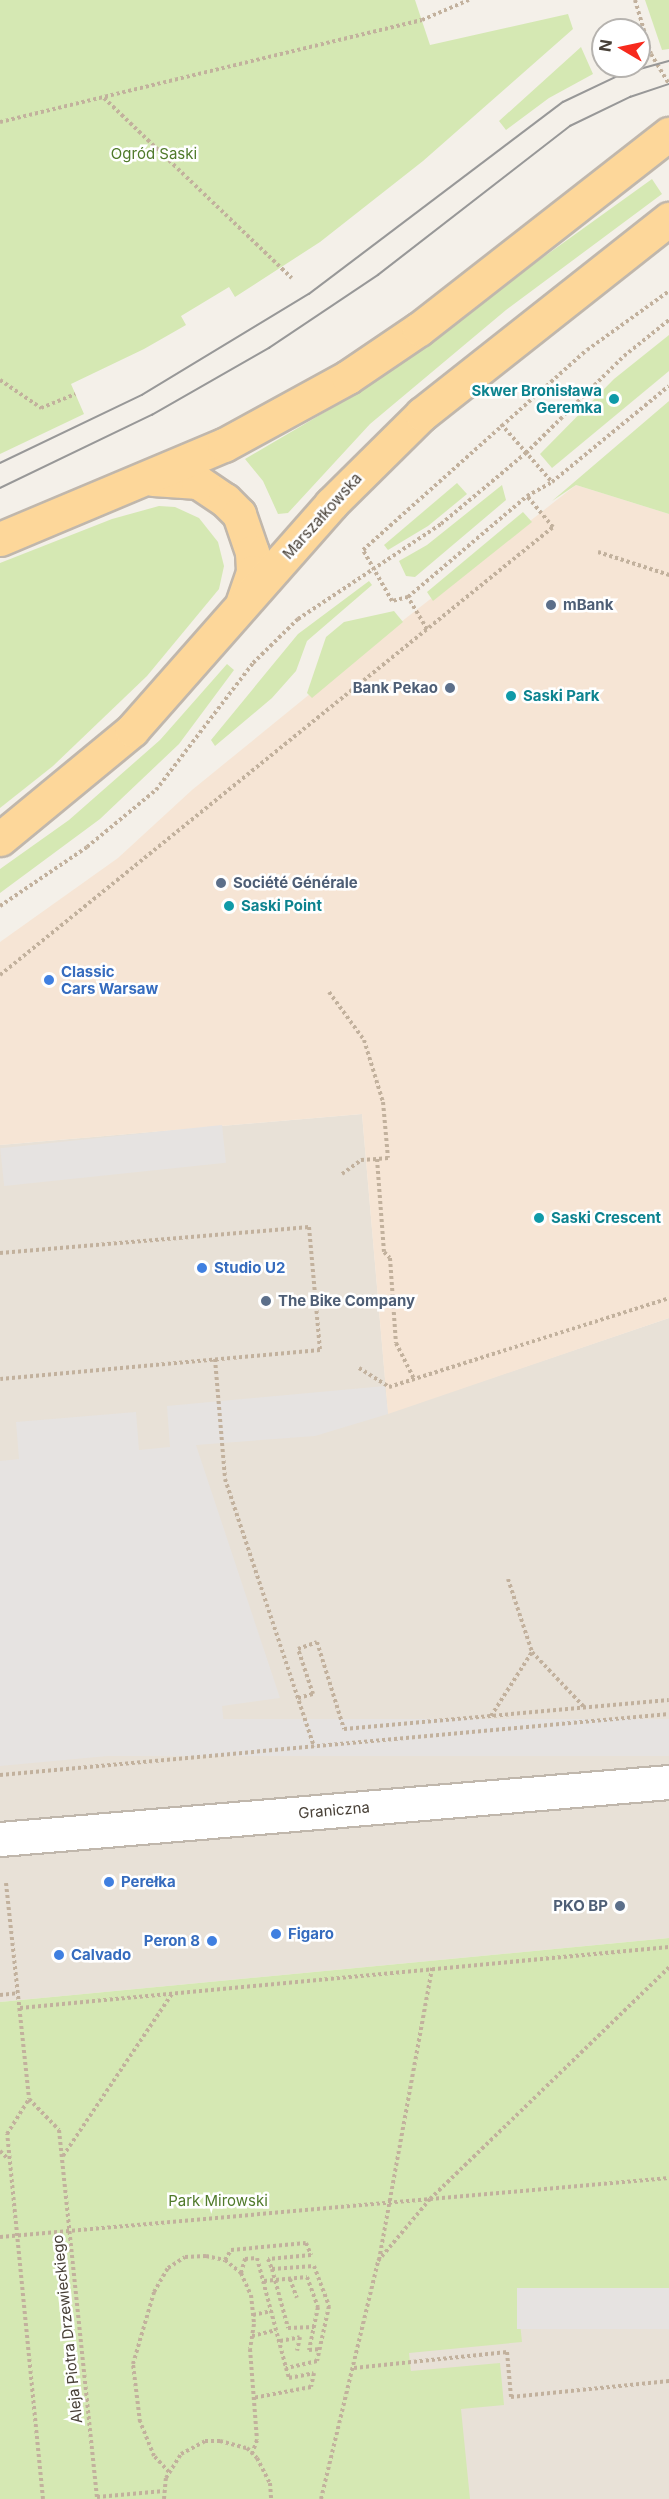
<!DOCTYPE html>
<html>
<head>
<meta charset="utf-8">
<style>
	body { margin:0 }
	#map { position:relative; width:669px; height:2499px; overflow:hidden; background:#f4f0e9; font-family:Inter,sans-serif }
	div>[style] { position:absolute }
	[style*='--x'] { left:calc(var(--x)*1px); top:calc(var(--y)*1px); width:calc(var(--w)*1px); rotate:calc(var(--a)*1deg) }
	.residential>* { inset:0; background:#e8e1d7 }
	.commercial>* { inset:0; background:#f6e5d5 }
	.green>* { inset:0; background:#d5e8b3 }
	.parking>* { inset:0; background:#e6e3e1; transform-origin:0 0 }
	.path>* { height:4px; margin-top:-2px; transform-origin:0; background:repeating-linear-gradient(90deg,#c2b19d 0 3px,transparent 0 6px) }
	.roads { filter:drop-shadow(2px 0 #c0b7ac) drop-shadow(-2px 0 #c0b7ac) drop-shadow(0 2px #c0b7ac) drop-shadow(0 -2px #c0b7ac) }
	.minor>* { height:33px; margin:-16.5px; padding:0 16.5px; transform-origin:16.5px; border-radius:16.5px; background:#fff }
	.major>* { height:33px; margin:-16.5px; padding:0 16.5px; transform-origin:16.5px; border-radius:16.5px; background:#fdd79a }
	.tram>* { height:1.5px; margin:-0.75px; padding:0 0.75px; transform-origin:0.75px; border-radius:0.75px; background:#989898 }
	.dots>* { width:16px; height:16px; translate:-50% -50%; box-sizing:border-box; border:3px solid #fff; border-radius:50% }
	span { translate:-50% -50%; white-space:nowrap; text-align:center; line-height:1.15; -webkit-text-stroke:5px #fff; paint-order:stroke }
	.park-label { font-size:15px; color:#507a2b }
	.culture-label { font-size:15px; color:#0d838f; font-weight:700 }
	.right { translate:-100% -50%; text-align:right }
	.left { translate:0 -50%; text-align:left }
	.street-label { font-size:15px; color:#484037 }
	.service-label { font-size:15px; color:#4e5e75; font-weight:700 }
	.shop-label { font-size:15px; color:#366cbe; font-weight:700 }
	.north { position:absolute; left:591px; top:18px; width:60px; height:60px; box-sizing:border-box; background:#fff; border:2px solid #b6b3af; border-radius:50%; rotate:279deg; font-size:16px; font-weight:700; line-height:24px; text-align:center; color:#484037 }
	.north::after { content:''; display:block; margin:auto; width:21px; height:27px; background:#f72a1d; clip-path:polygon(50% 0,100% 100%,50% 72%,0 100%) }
</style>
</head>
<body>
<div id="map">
	<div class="residential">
		<i style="clip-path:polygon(362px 1114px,388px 1413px,669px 1318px,669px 1938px,0 2002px,0 1145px)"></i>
		<i style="clip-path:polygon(669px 2262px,669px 2499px,424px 2499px,405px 2318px)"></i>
	</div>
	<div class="commercial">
		<i style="clip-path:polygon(576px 485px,669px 514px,669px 1318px,388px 1414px,362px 1114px,0 1145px,0 942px,118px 858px,192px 790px,332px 676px)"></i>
	</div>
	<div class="green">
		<i style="clip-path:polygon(0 0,415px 0,430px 45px,568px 14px,573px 29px,423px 161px,320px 242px,235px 297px,229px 287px,181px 316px,186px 325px,144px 349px,71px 384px,84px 414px,0 454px)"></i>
		<i style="clip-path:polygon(645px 0,669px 0,669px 49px,662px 50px)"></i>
		<i style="clip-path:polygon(581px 47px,593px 74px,549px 98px,506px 130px,499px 121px)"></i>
		<i style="clip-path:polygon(652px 179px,662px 194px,506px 310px,370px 424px,288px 513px,278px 514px,263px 481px,245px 459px,342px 402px)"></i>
		<i style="clip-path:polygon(669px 335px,669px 371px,552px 468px,540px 454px,614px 379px)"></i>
		<i style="clip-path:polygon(669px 401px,669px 514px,576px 485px,552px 501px)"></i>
		<i style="clip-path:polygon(457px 483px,467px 494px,428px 526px,388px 550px,384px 545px)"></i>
		<i style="clip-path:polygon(502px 485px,506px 500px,415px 577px,406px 576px,399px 561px,427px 545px)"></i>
		<i style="clip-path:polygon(159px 506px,175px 507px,199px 518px,218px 542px,224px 566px,219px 589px,147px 676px,53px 766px,0 808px,0 563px,112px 519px)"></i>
		<i style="clip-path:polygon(523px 512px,532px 522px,433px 601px,427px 592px)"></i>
		<i style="clip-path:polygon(369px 581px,372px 585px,307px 641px,296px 671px,272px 698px,215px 746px,211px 740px,298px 634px)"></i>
		<i style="clip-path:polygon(394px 611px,403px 622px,312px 698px,307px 693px,326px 637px,344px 622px)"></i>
		<i style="clip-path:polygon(227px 664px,234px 670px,179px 744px,100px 819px,0 893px,0 869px,69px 820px,160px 740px)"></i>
		<i style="clip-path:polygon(669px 1938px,669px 2288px,518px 2303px,522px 2342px,409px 2353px,411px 2371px,500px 2363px,504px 2405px,461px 2409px,470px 2499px,0 2499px,0 2002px)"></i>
	</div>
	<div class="parking">
		<i style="left:222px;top:1125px;width:38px;height:223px;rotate:84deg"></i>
		<i style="clip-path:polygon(385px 1386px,388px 1414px,315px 1436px,196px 1445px,280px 1698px,222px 1706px,226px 1745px,0 1766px,0 1461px,19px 1459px,16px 1422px,136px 1412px,139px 1450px,170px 1447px,167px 1406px)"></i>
		<i style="left:669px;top:1719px;width:37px;height:672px;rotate:90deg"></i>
		<i style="left:669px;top:2288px;width:41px;height:152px;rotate:90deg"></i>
	</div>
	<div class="path">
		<i style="--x:635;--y:0;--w:56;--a:73.5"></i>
		<i style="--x:651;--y:54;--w:35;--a:59"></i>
		<i style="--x:104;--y:98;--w:260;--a:43.8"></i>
		<i style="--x:0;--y:122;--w:434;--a:-13.6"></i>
		<i style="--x:422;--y:20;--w:51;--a:-23.1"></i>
		<i style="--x:0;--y:380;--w:50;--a:34.3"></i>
		<i style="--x:41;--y:408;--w:37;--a:-22"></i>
		<i style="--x:501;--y:424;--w:77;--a:48.7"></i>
		<i style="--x:598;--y:552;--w:75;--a:17.9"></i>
		<i style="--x:408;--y:597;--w:16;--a:166"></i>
		<i style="--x:392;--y:601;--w:59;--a:-119.6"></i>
		<i style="--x:363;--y:550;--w:300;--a:-41.8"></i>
		<i style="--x:587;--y:350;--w:101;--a:-35.7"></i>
		<i style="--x:427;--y:629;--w:37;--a:-121"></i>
		<i style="--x:408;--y:597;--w:156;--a:-40.3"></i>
		<i style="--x:527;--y:496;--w:29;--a:-29"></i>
		<i style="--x:552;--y:482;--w:151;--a:-39.4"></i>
		<i style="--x:0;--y:906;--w:105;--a:-34.1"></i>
		<i style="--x:87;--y:847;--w:89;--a:-39.6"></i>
		<i style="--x:156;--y:790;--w:160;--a:-52.6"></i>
		<i style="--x:253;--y:663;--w:63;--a:-44.4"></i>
		<i style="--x:298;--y:619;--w:172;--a:-33.6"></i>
		<i style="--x:441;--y:524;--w:111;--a:-39.9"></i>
		<i style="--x:526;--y:453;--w:138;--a:-44.7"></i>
		<i style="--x:624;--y:356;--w:58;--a:-38.7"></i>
		<i style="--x:0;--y:975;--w:712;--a:-39.01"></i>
		<i style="--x:553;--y:527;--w:40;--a:-130"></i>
		<i style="--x:329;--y:992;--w:59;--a:53.9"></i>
		<i style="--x:364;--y:1040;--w:65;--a:73"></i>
		<i style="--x:383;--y:1102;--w:56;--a:84.9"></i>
		<i style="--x:388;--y:1158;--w:11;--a:175"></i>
		<i style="--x:377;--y:1159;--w:93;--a:85.7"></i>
		<i style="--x:384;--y:1252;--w:8;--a:45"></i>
		<i style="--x:390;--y:1258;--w:85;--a:86"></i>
		<i style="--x:396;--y:1343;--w:40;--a:63.4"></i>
		<i style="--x:342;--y:1174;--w:24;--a:-36"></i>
		<i style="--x:361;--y:1160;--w:16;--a:-4"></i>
		<i style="--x:0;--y:1253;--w:310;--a:-4.8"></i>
		<i style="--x:309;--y:1227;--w:123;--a:84.9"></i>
		<i style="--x:320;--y:1350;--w:321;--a:174.8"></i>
		<i style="--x:215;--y:1359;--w:120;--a:85.2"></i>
		<i style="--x:225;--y:1479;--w:282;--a:71.6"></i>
		<i style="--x:359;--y:1368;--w:36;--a:32"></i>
		<i style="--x:389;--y:1387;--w:294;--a:-17.6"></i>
		<i style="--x:508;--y:1579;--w:77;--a:71.8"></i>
		<i style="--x:532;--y:1652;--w:76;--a:46.6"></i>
		<i style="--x:298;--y:1698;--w:16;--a:-15"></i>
		<i style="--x:313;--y:1694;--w:47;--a:-108.4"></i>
		<i style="--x:298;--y:1649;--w:20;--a:-20"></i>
		<i style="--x:317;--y:1642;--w:91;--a:72.8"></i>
		<i style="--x:344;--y:1729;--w:326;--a:-5.1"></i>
		<i style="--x:491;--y:1716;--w:76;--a:-57.4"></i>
		<i style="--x:0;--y:1775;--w:672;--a:-5.21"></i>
		<i style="--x:6;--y:1883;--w:217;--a:83.9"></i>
		<i style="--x:0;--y:1995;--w:18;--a:-6"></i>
		<i style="--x:20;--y:2008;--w:652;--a:-5.37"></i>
		<i style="--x:0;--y:2151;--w:11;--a:45"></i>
		<i style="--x:63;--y:2156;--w:195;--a:-56.1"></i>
		<i style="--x:0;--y:2237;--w:672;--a:-5.04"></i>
		<i style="--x:225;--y:2260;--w:12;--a:-59"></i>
		<i style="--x:231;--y:2250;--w:75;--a:-5.3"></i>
		<i style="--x:306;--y:2243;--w:13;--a:67"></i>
		<i style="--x:311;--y:2255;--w:43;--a:174.7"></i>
		<i style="--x:268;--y:2259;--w:11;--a:68"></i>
		<i style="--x:272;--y:2269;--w:42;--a:-4.1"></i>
		<i style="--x:314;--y:2266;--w:43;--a:69.4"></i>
		<i style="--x:329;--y:2306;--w:56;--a:102.3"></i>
		<i style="--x:317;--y:2361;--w:32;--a:167"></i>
		<i style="--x:286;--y:2368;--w:10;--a:73"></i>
		<i style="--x:289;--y:2378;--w:25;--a:-11"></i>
		<i style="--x:314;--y:2373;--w:14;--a:102"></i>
		<i style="--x:311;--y:2387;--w:59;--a:169.3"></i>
		<i style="--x:379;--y:2260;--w:297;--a:-79.7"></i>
		<i style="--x:272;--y:2269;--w:61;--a:74.8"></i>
		<i style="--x:288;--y:2328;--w:26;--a:-2"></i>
		<i style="--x:241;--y:2273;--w:15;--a:-74"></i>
		<i style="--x:245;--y:2259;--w:12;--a:-5"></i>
		<i style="--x:257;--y:2258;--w:114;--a:75.2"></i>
		<i style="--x:290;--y:2279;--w:20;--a:70"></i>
		<i style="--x:264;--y:2281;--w:43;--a:-5.3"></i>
		<i style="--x:307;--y:2277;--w:32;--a:70"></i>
		<i style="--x:318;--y:2307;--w:44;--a:101.8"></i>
		<i style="--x:309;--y:2350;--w:11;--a:-5"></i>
		<i style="--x:253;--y:2315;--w:19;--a:-12"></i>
		<i style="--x:252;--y:2336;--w:25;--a:-14"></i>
		<i style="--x:280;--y:2341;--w:20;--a:-11"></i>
		<i style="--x:300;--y:2337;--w:14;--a:102"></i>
		<i style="--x:354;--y:2368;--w:154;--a:-6"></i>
		<i style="--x:507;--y:2352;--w:45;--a:84.9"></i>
		<i style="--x:511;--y:2397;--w:159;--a:-5.8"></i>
		<i style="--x:169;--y:2472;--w:22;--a:-133"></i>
		<i style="--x:154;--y:2456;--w:37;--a:-112"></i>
		<i style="--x:140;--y:2422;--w:58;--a:-96.9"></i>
		<i style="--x:133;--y:2364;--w:75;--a:-73.7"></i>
		<i style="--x:154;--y:2292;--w:28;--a:-60"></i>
		<i style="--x:168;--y:2268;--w:20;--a:-33"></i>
		<i style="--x:185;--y:2257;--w:21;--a:-3"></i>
		<i style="--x:206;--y:2256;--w:19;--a:12"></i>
		<i style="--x:225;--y:2260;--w:21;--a:39"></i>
		<i style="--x:241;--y:2273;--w:24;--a:66"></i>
		<i style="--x:251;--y:2295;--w:29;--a:84"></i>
		<i style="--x:254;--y:2324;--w:25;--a:99"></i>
		<i style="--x:250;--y:2349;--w:91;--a:85.6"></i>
		<i style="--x:257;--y:2440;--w:15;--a:110"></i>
		<i style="--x:97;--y:2497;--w:67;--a:-5.1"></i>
		<i style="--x:43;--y:2499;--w:367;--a:-95.6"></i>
		<i style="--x:7;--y:2134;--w:41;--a:-57.8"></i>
		<i style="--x:29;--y:2099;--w:43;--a:45.9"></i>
		<i style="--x:59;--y:2130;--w:371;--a:84.1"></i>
		<i style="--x:164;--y:2499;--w:21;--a:-85"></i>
		<i style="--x:166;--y:2478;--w:28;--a:-58"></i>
		<i style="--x:181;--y:2454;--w:27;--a:-28"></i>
		<i style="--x:205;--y:2441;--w:15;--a:0"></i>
		<i style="--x:220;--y:2441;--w:28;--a:15"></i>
		<i style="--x:247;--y:2448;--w:14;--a:45"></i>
		<i style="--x:257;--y:2458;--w:28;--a:63"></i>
		<i style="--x:270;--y:2483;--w:16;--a:86"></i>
		<i style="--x:321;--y:2499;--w:245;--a:-76.5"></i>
		<i style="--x:378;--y:2261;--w:81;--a:-50"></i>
		<i style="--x:430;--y:2199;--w:333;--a:-44.1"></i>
	</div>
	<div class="roads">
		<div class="minor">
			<i style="--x:0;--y:1839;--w:671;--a:-4.87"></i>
		</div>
		<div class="major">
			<i style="--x:153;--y:479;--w:45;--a:3.8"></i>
			<i style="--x:198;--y:482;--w:32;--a:34"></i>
			<i style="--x:225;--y:500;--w:20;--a:45"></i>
			<i style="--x:239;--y:514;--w:40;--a:71.1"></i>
			<i style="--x:252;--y:552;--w:20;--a:87"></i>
			<i style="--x:253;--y:572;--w:31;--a:109"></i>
			<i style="--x:0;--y:539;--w:243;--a:-22.8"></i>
			<i style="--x:224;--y:445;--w:141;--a:-28.7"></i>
			<i style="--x:348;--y:377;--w:86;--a:-34.1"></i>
			<i style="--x:419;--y:329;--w:317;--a:-38"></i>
			<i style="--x:0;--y:839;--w:171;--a:-39.5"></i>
			<i style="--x:132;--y:730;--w:301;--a:-48.6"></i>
			<i style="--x:331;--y:504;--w:128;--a:-44.7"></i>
			<i style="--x:422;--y:414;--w:315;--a:-38.3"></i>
		</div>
	</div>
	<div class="tram">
		<i style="--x:0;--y:463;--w:157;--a:-25.6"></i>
		<i style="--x:142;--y:395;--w:195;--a:-31.2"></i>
		<i style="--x:309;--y:294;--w:318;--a:-37.1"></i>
		<i style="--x:563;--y:102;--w:65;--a:-25.4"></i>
		<i style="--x:622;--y:74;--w:49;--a:-15.5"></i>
		<i style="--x:0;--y:488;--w:169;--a:-25.7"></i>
		<i style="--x:152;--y:415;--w:135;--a:-29.8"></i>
		<i style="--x:269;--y:348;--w:131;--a:-33.8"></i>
		<i style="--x:378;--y:275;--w:243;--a:-37.8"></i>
		<i style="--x:570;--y:126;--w:67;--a:-25.8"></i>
		<i style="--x:630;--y:97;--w:41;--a:-18.4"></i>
	</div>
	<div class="dots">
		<i style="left:614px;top:399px;background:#0f9aa8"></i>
		<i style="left:551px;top:605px;background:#5c6f8a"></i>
		<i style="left:450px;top:688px;background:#5c6f8a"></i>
		<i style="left:511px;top:696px;background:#0f9aa8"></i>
		<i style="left:221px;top:883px;background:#5c6f8a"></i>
		<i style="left:229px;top:906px;background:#0f9aa8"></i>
		<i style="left:49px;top:980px;background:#3f7fe0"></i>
		<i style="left:539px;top:1218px;background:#0f9aa8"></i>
		<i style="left:202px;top:1268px;background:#3f7fe0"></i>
		<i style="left:266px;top:1301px;background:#5c6f8a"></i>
		<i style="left:109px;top:1882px;background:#3f7fe0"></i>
		<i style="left:620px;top:1906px;background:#5c6f8a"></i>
		<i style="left:276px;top:1934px;background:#3f7fe0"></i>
		<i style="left:212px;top:1941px;background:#3f7fe0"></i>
		<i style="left:59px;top:1955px;background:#3f7fe0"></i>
	</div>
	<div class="park-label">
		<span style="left:154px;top:154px">Ogród Saski</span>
		<span style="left:218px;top:2201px">Park Mirowski</span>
	</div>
	<div class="culture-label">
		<span class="right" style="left:602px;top:399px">Skwer Bronisława<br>Geremka</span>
		<span class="left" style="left:523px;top:696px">Saski Park</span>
		<span class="left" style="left:241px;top:906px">Saski Point</span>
		<span class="left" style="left:551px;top:1218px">Saski Crescent</span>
	</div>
	<div class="street-label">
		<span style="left:322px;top:516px;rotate:-48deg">Marszałkowska</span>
		<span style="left:334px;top:1810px;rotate:-5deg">Graniczna</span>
		<span style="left:67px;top:2329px;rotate:-96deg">Aleja Piotra Drzewieckiego</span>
	</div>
	<div class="service-label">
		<span class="left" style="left:563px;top:605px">mBank</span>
		<span class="right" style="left:438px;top:688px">Bank Pekao</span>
		<span class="left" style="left:233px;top:883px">Société Générale</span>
		<span class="left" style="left:278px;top:1301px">The Bike Company</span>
		<span class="right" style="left:608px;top:1906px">PKO BP</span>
	</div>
	<div class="shop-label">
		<span class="left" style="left:61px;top:980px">Classic<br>Cars Warsaw</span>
		<span class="left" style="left:214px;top:1268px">Studio U2</span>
		<span class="left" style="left:121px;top:1882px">Perełka</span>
		<span class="left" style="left:288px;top:1934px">Figaro</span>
		<span class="right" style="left:200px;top:1941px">Peron 8</span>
		<span class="left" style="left:71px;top:1955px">Calvado</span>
	</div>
	<div class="north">N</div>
</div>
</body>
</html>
